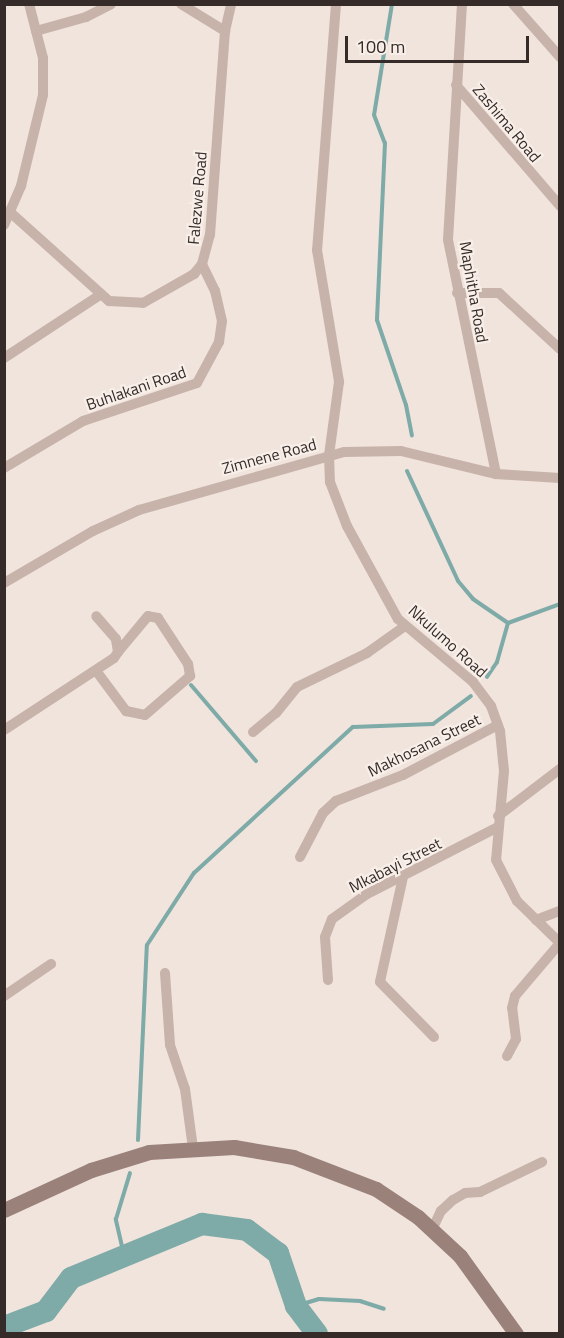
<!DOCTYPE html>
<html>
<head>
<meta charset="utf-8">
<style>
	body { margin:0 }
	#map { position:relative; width:564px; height:1338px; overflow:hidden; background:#f0e4dd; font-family:"Titillium Web",sans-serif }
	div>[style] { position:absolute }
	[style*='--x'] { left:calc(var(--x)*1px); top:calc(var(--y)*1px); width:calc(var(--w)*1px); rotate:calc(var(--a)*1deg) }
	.stream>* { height:4px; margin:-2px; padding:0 2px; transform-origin:2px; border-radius:2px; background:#7eaaa7 }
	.river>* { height:22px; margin:-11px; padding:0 11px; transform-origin:11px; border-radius:11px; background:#7eaaa7 }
	.street>* { height:10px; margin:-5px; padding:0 5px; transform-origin:5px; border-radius:5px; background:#c7b3aa }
	.secondary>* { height:15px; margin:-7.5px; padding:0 7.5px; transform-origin:7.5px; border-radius:7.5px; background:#9a827b }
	span { translate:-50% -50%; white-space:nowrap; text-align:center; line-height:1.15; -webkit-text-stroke:4.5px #f8efe9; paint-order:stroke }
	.street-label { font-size:16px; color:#352b29 }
	.frame { position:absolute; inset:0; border:6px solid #352b29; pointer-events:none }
	.scale { position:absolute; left:345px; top:36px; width:184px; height:27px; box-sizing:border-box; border:3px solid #352b29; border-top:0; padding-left:8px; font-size:18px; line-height:21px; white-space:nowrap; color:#352b29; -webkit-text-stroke:4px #f8efe9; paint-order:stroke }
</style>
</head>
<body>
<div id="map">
	<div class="stream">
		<i style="--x:392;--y:4;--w:112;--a:99.2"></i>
		<i style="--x:374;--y:115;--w:30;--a:69"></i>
		<i style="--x:385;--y:143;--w:177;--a:92.6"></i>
		<i style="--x:377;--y:320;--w:90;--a:71.2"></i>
		<i style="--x:406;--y:405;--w:31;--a:79"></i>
		<i style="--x:407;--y:471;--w:121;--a:65.1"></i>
		<i style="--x:458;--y:581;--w:23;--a:50"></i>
		<i style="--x:473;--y:599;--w:42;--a:34.4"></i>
		<i style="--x:508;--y:623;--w:41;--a:105.8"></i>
		<i style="--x:497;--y:662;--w:18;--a:124"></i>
		<i style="--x:508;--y:623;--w:55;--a:-20.1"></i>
		<i style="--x:191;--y:685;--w:100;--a:49.5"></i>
		<i style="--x:138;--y:1140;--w:195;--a:-87.4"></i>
		<i style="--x:147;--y:945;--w:86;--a:-56.9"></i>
		<i style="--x:194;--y:873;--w:216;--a:-42.6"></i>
		<i style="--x:353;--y:727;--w:80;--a:-2.1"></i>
		<i style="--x:433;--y:724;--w:47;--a:-36.4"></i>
		<i style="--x:124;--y:1255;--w:37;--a:-103"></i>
		<i style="--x:116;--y:1219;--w:48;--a:-73.1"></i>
		<i style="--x:296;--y:1306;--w:24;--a:-17"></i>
		<i style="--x:319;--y:1299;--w:41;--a:2.8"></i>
		<i style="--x:360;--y:1301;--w:25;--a:18"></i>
	</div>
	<div class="river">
		<i style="--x:4;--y:1327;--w:45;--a:-20.9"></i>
		<i style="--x:46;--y:1311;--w:41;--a:-52.9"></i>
		<i style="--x:71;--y:1278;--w:142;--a:-22.4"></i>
		<i style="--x:202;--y:1224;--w:45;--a:7.6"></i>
		<i style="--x:247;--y:1230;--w:39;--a:37"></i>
		<i style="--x:278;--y:1253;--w:56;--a:71.2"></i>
		<i style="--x:296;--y:1306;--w:35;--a:53"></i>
	</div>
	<div class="street">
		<i style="--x:181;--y:4;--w:52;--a:31.5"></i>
		<i style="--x:336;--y:4;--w:247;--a:94.4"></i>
		<i style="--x:317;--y:250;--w:134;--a:80.5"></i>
		<i style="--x:339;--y:382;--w:74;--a:97.8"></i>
		<i style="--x:329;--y:455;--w:27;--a:88"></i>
		<i style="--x:330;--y:482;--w:47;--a:68.9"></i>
		<i style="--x:347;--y:526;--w:106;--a:61.3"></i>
		<i style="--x:398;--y:619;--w:98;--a:40"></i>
		<i style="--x:473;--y:682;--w:30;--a:53"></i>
		<i style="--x:491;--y:706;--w:27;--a:70"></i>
		<i style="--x:500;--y:731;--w:40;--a:84.3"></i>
		<i style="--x:504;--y:771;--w:89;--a:95.1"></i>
		<i style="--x:496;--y:860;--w:46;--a:62.9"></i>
		<i style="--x:517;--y:901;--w:60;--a:44.3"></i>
		<i style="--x:462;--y:4;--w:236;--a:93.4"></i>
		<i style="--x:448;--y:240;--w:239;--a:78.4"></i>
		<i style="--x:513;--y:4;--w:71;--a:48.4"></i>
		<i style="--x:36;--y:31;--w:52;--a:-15.6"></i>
		<i style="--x:86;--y:17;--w:28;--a:-27"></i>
		<i style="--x:456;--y:85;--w:160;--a:49.3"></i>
		<i style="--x:11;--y:213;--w:132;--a:41.9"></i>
		<i style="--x:109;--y:301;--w:34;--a:3"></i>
		<i style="--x:143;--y:303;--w:59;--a:-29.6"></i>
		<i style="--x:194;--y:274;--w:13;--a:-51"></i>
		<i style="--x:202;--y:264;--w:30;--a:-75"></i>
		<i style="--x:210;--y:235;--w:205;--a:-85.8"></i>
		<i style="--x:225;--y:31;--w:28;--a:-77"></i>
		<i style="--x:4;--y:225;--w:43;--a:-66.4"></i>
		<i style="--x:21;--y:186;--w:94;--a:-76.4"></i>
		<i style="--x:43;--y:95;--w:37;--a:-90"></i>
		<i style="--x:43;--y:58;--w:56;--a:-104.5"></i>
		<i style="--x:457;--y:293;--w:42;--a:0"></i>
		<i style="--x:499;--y:293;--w:83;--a:42.6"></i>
		<i style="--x:4;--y:358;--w:115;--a:-33.3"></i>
		<i style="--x:4;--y:468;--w:92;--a:-30.7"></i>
		<i style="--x:83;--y:421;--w:120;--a:-18.4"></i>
		<i style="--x:197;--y:383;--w:47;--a:-61.8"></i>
		<i style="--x:219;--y:342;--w:21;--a:-82"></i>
		<i style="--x:222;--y:321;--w:31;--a:-103"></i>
		<i style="--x:215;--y:291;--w:30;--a:-116"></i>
		<i style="--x:4;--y:583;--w:103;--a:-30.3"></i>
		<i style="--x:93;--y:531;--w:51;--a:-24.5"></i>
		<i style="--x:139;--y:510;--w:213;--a:-15.8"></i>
		<i style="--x:344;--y:452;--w:57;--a:-1"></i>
		<i style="--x:401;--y:451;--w:98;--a:13.6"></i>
		<i style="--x:496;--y:474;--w:64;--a:3.6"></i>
		<i style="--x:97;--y:672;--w:49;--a:53.4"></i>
		<i style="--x:126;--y:711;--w:19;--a:12"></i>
		<i style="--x:145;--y:715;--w:60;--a:-40.9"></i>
		<i style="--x:190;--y:676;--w:12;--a:-99"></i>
		<i style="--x:188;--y:664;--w:55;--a:-123.1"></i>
		<i style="--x:158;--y:618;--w:10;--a:-169"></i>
		<i style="--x:148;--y:616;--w:47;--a:129.8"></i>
		<i style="--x:4;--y:730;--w:131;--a:-33.2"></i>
		<i style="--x:114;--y:658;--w:7;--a:-56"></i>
		<i style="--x:118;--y:652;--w:13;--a:-99"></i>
		<i style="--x:116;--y:639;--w:30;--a:-131"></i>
		<i style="--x:253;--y:732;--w:30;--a:-40"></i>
		<i style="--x:276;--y:713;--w:33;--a:-51"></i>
		<i style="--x:297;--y:687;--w:78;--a:-25.9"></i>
		<i style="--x:367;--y:653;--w:47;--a:-35.4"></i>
		<i style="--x:498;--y:816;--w:78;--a:-37.2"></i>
		<i style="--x:300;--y:857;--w:50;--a:-62.4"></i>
		<i style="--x:323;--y:813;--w:18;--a:-43"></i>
		<i style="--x:336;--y:801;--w:72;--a:-21.2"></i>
		<i style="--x:403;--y:775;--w:107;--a:-27.8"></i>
		<i style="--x:403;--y:877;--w:107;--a:102.4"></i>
		<i style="--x:380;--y:982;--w:77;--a:45.5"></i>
		<i style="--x:536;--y:920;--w:26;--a:-21"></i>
		<i style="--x:165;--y:973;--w:72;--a:86"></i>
		<i style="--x:170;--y:1045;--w:46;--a:71.2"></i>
		<i style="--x:185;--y:1089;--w:60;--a:82.3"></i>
		<i style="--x:328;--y:980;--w:43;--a:-94"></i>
		<i style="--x:325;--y:937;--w:19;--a:-69"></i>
		<i style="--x:332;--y:919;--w:43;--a:-35.5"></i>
		<i style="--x:367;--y:894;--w:145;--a:-27.1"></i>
		<i style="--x:4;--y:996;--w:57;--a:-34.2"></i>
		<i style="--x:507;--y:1056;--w:19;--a:-62"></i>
		<i style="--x:516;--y:1039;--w:31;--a:-97"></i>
		<i style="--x:512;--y:1008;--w:12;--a:-76"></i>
		<i style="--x:515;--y:996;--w:70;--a:-49.7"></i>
		<i style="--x:432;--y:1230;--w:21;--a:-65"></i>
		<i style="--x:441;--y:1211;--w:16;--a:-43"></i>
		<i style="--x:453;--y:1200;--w:14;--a:-30"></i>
		<i style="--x:465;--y:1193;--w:15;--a:-4"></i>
		<i style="--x:480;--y:1192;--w:69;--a:-25.8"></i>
	</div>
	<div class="secondary">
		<i style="--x:4;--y:1210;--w:96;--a:-24.7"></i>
		<i style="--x:91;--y:1170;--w:61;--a:-17.2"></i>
		<i style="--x:149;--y:1152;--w:85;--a:-3.4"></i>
		<i style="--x:234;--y:1147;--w:60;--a:9.6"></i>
		<i style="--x:293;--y:1157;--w:89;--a:21.1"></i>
		<i style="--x:376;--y:1189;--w:50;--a:33.7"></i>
		<i style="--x:418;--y:1217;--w:57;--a:42.9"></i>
		<i style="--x:460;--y:1256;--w:96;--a:54.3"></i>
	</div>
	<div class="street-label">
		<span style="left:507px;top:123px;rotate:50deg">Zashima Road</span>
		<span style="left:197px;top:198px;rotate:-85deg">Falezwe Road</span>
		<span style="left:474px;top:292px;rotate:80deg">Maphitha Road</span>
		<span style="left:136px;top:388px;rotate:-19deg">Buhlakani Road</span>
		<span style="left:269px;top:456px;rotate:-15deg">Zimnene Road</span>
		<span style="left:448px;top:641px;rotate:42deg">Nkulumo Road</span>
		<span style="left:424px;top:745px;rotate:-26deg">Makhosana Street</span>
		<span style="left:395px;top:865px;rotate:-27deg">Mkabayi Street</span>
	</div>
	<div class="frame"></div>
	<div class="scale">100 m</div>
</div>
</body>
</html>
